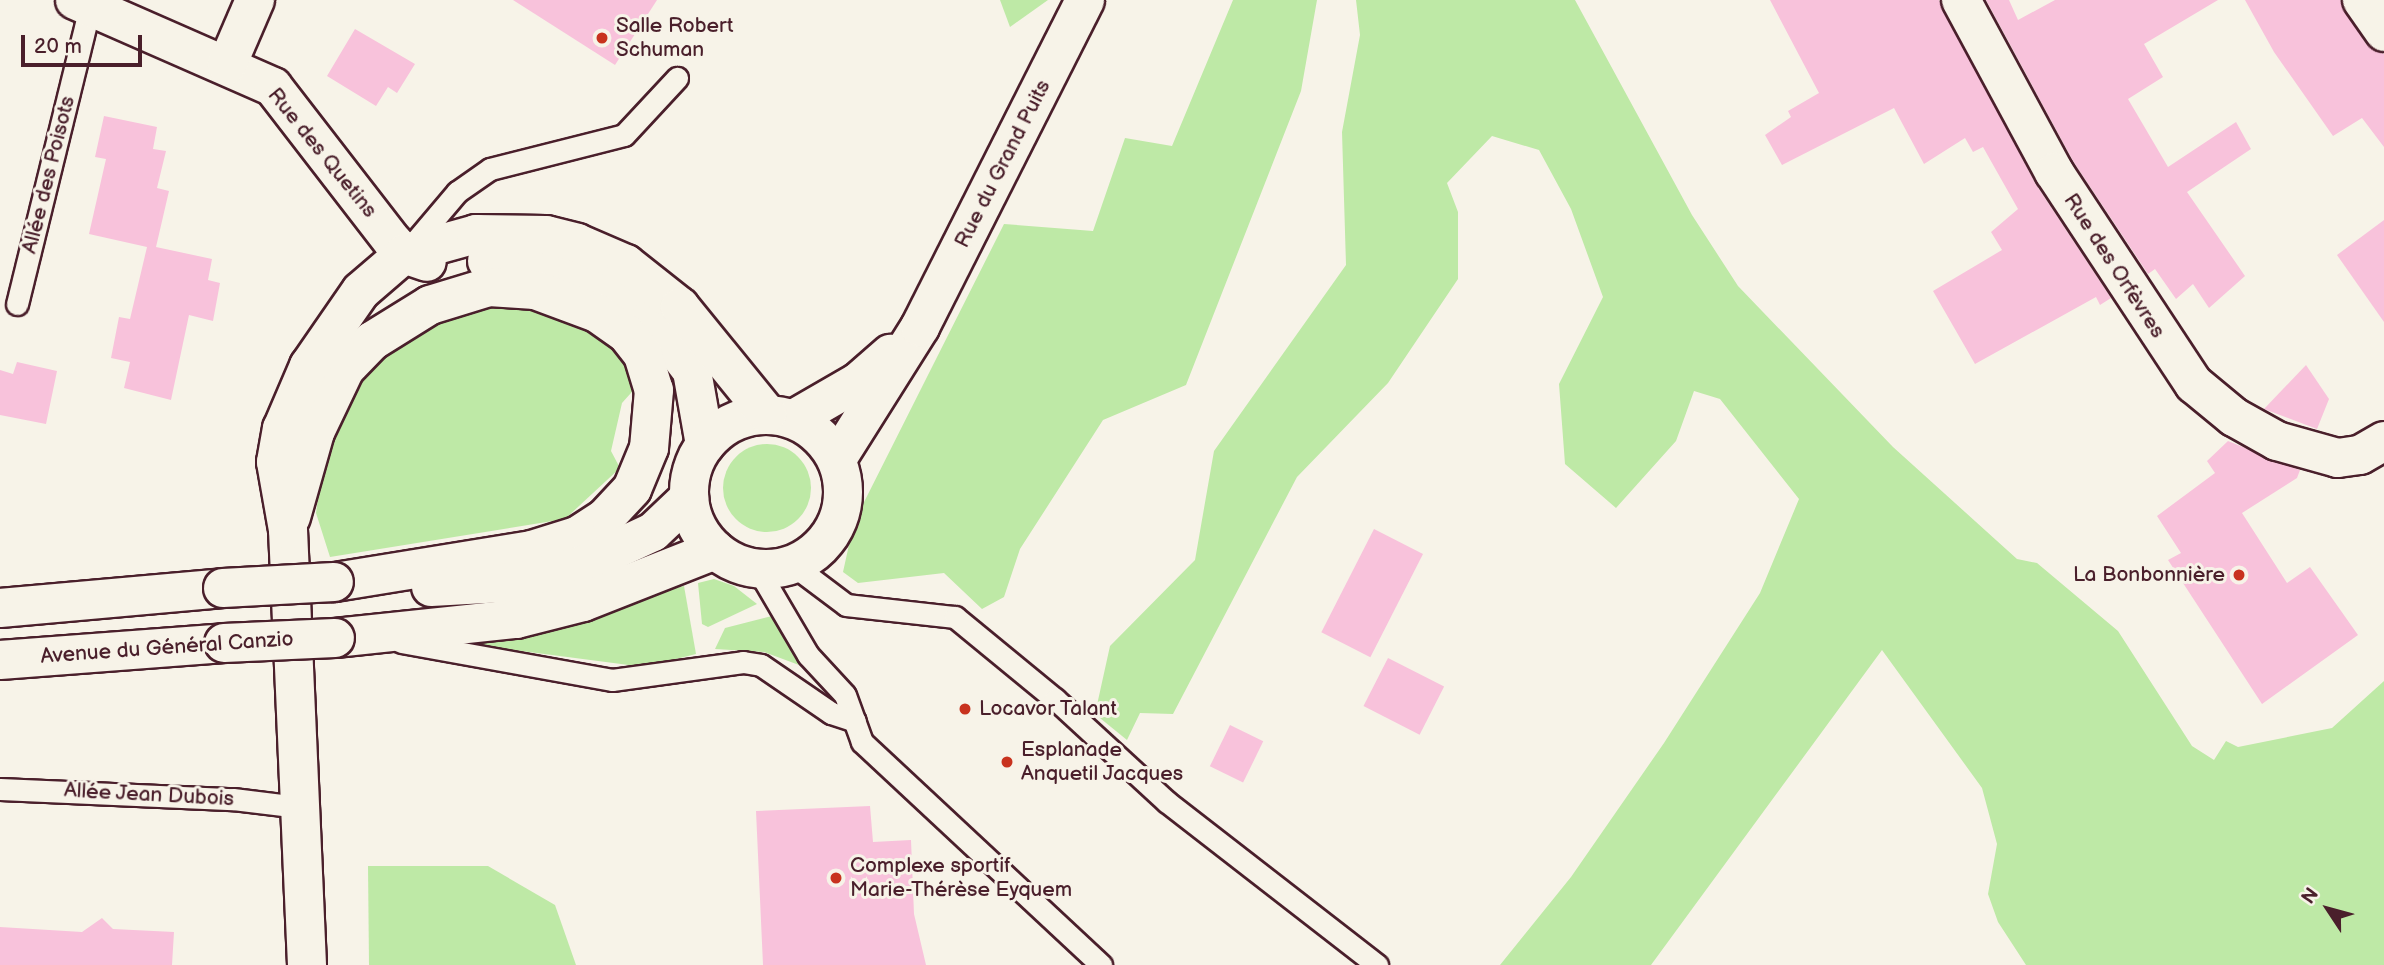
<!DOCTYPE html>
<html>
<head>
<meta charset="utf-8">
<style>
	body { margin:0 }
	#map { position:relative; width:2384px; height:965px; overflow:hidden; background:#f7f3e8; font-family:"Balsamiq Sans",sans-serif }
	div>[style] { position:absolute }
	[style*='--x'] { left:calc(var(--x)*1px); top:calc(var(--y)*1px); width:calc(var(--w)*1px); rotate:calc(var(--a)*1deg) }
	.green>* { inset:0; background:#bee9a6 }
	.round { border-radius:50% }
	.building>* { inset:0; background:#f8c2db; transform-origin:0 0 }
	.roads { filter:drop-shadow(2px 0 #4a1f2b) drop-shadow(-2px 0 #4a1f2b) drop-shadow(0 2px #4a1f2b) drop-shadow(0 -2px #4a1f2b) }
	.lane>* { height:21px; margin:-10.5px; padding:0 10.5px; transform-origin:10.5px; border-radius:10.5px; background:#f7f3e8 }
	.street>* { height:38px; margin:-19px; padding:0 19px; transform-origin:19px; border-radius:19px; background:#f7f3e8 }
	.street>.ring { margin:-19px; padding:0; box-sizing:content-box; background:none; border:38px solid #f7f3e8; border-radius:50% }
	.bridges { filter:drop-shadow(2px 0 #4a1f2b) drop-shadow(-2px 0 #4a1f2b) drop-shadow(0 2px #4a1f2b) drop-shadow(0 -2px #4a1f2b) }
	.street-bridge>* { height:38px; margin:-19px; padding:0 19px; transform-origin:19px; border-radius:19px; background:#f7f3e8 }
	.dots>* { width:19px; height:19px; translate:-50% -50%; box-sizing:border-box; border:4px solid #f7f3e8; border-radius:50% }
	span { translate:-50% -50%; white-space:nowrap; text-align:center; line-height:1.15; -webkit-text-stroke:6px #f7f3e8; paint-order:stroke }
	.poi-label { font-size:21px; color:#4a1f2b }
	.left { translate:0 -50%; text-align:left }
	.right { translate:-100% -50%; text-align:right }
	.street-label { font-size:21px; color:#4a1f2b }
	.north { position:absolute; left:2293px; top:874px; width:70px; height:70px; -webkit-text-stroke:5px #f7f3e8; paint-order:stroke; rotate:306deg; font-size:19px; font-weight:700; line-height:28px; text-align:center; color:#4a1f2b }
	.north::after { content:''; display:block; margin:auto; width:24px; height:32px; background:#4a1f2b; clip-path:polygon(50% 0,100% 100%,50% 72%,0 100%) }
	.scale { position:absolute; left:21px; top:35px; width:121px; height:32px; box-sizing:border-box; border:4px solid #4a1f2b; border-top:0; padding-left:9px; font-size:21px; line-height:24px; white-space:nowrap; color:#4a1f2b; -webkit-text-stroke:5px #f7f3e8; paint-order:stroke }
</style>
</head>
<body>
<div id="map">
	<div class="green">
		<i style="clip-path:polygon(1000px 0,1048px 0,1010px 27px)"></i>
		<i style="clip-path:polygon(1233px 0,1317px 0,1301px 91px,1186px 385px,1103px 420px,1020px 549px,1004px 597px,982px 609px,944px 573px,858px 583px,843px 572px,854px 522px,1004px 224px,1093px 231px,1125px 138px,1172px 146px)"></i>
		<i style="clip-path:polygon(1356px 0,1575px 0,1692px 215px,1738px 286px,1893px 447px,2017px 559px,2037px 563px,2118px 631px,2192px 746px,2214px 760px,2226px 741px,2238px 747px,2332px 728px,2384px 681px,2384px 965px,2026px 965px,1998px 922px,1988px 894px,1997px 844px,1982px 788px,1882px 650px,1651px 965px,1500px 965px,1571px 877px,1664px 743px,1760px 593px,1799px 499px,1720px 399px,1694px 391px,1676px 441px,1616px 508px,1565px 464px,1559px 384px,1603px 297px,1571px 209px,1539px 150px,1492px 136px,1447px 183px,1458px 212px,1458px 279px,1388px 383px,1297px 477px,1173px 714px,1140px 713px,1127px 740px,1095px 714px,1110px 646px,1195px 560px,1214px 451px,1346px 265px,1342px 132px,1360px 35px)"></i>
		<i style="clip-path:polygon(533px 306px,600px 333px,639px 384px,622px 403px,611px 451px,620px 468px,565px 519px,330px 557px,316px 513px,324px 453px,360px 382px,413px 327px,478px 307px)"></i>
		<i class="round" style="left:723px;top:444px;width:88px;height:88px"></i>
		<i style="clip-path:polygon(714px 579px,734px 586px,757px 604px,708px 627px,702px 624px,698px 583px)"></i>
		<i style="clip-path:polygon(684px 586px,696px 654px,644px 667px,453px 642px)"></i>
		<i style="clip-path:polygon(772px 616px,799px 665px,764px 652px,715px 649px,725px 628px)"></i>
		<i style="clip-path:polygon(368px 866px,488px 866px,555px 905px,576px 965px,369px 965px)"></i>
	</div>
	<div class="building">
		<i style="clip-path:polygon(513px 0,657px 0,615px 65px)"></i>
		<i style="clip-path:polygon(1770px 0,1939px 0,2035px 183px,2111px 298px,2100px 305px,2096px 297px,1975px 364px,1933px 291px,2002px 250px,1991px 232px,2018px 209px,1983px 147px,1973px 152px,1965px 138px,1924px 164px,1894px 108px,1782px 165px,1765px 135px,1791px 117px,1788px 111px,1819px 93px)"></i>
		<i style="clip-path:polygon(1986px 0,2009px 0,2018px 20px,2055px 0,2218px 0,2144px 44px,2163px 77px,2128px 99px,2168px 167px,2236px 122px,2251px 149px,2187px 192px,2245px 276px,2209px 308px,2193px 284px,2176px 299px,2155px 269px,2148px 274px,2073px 161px)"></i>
		<i style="clip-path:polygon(2245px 0,2340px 0,2366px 44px,2384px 54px,2384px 147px,2362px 118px,2333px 136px,2274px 52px)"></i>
		<i style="clip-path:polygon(355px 29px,415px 64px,397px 93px,388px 87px,376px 106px,327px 76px)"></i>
		<i style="clip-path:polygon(104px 116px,157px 127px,153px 149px,166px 151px,157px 188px,169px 191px,156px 247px,212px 259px,208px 280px,220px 283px,213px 321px,189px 315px,171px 400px,124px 388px,130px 362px,111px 358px,119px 317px,130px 319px,147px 247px,89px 234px,106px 159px,95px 157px)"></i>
		<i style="clip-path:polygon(2384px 220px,2384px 322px,2337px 255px)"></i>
		<i style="clip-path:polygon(17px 362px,57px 371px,46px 424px,0 415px,0 370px,13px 374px)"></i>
		<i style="clip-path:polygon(2306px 365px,2329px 399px,2317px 429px,2264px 409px)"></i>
		<i style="clip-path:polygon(2228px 441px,2300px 470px,2297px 478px,2242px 513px,2287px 583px,2310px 567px,2358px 635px,2262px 704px,2168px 560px,2181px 553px,2157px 516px,2215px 473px,2207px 461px)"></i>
		<i style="left:1374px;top:529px;width:55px;height:116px;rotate:27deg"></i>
		<i style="left:1388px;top:658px;width:63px;height:54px;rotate:27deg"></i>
		<i style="left:1230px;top:725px;width:37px;height:46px;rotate:26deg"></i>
		<i style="clip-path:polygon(870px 806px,873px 842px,911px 840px,914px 914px,926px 965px,763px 965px,756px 811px)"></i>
		<i style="clip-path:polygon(102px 918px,113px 929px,174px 932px,172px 965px,0 965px,0 927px,82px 932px)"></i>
	</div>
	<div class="roads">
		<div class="lane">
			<i style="--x:408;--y:250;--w:76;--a:-49.8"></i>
			<i style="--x:457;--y:192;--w:40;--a:-34.9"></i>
			<i style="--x:490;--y:169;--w:138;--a:-14.2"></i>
			<i style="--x:624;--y:135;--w:78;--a:-47.1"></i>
			<i style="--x:17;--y:304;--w:307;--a:-76.2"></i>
			<i style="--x:793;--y:565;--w:66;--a:37"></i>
			<i style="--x:846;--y:605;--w:110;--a:6.3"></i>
			<i style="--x:955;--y:617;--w:129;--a:39.4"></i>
			<i style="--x:1055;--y:699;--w:152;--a:42.6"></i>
			<i style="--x:1167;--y:802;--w:266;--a:37.8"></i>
			<i style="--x:757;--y:568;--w:101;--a:59.6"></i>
			<i style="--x:808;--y:655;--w:54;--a:47.2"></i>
			<i style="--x:845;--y:695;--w:50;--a:70.1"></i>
			<i style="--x:862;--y:742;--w:327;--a:43"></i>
			<i style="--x:401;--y:642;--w:214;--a:10.2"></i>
			<i style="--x:612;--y:680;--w:132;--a:-7.8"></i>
			<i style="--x:743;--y:662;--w:18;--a:9"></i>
			<i style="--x:761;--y:665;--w:85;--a:34.4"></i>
			<i style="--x:831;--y:713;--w:25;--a:18"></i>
			<i style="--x:0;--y:789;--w:233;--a:2.5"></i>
			<i style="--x:233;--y:799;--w:65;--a:7"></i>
		</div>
		<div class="street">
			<i style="--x:75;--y:0;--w:216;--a:23.7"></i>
			<i style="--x:273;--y:87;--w:196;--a:52.3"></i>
			<i style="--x:393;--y:242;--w:16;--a:47"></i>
			<i style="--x:404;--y:254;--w:24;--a:19"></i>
			<i style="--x:1961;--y:0;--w:196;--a:61.6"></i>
			<i style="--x:2054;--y:172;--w:254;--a:56.6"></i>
			<i style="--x:2194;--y:384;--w:52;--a:39.5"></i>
			<i style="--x:2234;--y:417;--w:49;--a:29.2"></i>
			<i style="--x:2277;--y:441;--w:63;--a:15.6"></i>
			<i style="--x:2338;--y:458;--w:22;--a:-8"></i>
			<i style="--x:2360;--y:455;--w:28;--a:-30"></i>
			<i style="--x:2362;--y:0;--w:39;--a:55"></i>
			<i style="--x:227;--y:65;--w:71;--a:-66.7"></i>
			<i style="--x:487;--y:261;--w:48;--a:0"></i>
			<i style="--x:535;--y:261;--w:43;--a:14.7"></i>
			<i style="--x:577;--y:272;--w:87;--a:31.3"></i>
			<i style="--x:651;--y:317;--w:68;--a:52.8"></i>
			<i style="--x:692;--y:371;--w:75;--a:80"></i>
			<i class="ring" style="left:689px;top:415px;width:116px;height:116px"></i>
			<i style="--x:794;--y:419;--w:74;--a:-30"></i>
			<i style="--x:858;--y:382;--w:43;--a:-41.2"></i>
			<i style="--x:837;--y:459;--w:156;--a:-57.8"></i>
			<i style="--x:920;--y:327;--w:366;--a:-63.2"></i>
			<i style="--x:291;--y:517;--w:88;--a:-74.2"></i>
			<i style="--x:315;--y:432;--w:70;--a:-64.5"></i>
			<i style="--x:345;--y:369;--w:39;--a:-46"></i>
			<i style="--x:372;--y:341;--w:68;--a:-31.8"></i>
			<i style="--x:430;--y:305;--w:62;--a:-17"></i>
			<i style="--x:489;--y:287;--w:46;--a:3.7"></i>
			<i style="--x:535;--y:290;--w:66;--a:20.4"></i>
			<i style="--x:597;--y:313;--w:35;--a:35"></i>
			<i style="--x:626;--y:333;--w:28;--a:52"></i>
			<i style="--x:643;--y:355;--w:37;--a:73"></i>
			<i style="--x:654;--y:390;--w:58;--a:94.9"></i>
			<i style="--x:649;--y:448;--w:44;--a:112.5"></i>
			<i style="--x:632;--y:489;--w:40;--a:133"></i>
			<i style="--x:605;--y:518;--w:33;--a:147"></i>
			<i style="--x:577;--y:536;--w:47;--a:162.7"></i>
			<i style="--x:532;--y:550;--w:201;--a:170.8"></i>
			<i style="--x:431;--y:587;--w:90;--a:-3.2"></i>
			<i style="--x:521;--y:582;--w:66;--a:-15.9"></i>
			<i style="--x:584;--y:564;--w:76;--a:-24.9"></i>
			<i style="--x:653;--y:532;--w:50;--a:-43.4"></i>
			<i style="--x:0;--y:608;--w:224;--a:-5.1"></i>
			<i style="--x:335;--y:638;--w:182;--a:-6"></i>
			<i style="--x:516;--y:619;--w:69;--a:-14.2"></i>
			<i style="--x:583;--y:602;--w:142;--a:-21.5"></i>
			<i style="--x:0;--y:660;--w:225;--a:-4.3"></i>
			<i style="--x:307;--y:965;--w:435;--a:-92.5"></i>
			<i style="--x:288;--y:530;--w:69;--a:-100"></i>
			<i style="--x:276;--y:462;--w:34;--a:-80"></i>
			<i style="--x:282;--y:429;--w:69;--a:-66.8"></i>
			<i style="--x:309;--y:366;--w:91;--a:-55.3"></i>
			<i style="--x:361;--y:291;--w:57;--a:-40.7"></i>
			<i style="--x:404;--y:254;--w:75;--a:-15.5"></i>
			<i style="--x:476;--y:234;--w:70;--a:0.8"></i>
			<i style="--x:546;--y:235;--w:32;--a:14"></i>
			<i style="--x:577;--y:243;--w:53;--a:23.2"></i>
			<i style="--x:626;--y:264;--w:69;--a:38.5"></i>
			<i style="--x:680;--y:307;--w:138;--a:50.9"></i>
		</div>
	</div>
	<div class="bridges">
		<div class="street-bridge">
			<i style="--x:223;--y:588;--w:111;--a:-3.1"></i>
			<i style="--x:224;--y:643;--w:111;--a:-2.6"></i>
		</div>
	</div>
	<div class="dots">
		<i style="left:602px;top:38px;background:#c8321e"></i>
		<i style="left:2239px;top:575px;background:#c8321e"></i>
		<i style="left:965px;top:709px;background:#c8321e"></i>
		<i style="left:1007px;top:762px;background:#c8321e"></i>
		<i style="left:836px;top:878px;background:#c8321e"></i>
	</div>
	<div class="poi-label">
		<span class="left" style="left:616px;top:38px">Salle Robert<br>Schuman</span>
		<span class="right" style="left:2225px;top:575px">La Bonbonnière</span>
		<span class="left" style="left:979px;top:709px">Locavor Talant</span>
		<span class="left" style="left:1021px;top:762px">Esplanade<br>Anquetil Jacques</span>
		<span class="left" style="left:850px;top:878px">Complexe sportif<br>Marie-Thérèse Eyquem</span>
	</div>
	<div class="street-label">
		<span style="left:322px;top:153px;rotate:51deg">Rue des Quetins</span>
		<span style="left:1003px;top:164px;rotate:-63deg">Rue du Grand Puits</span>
		<span style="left:49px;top:175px;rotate:-76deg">Allée des Poisots</span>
		<span style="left:2114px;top:266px;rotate:57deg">Rue des Orfèvres</span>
		<span style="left:167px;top:648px;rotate:-4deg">Avenue du Général Canzio</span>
		<span style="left:149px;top:795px;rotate:3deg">Allée Jean Dubois</span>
	</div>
	<div class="north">N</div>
	<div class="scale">20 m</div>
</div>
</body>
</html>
